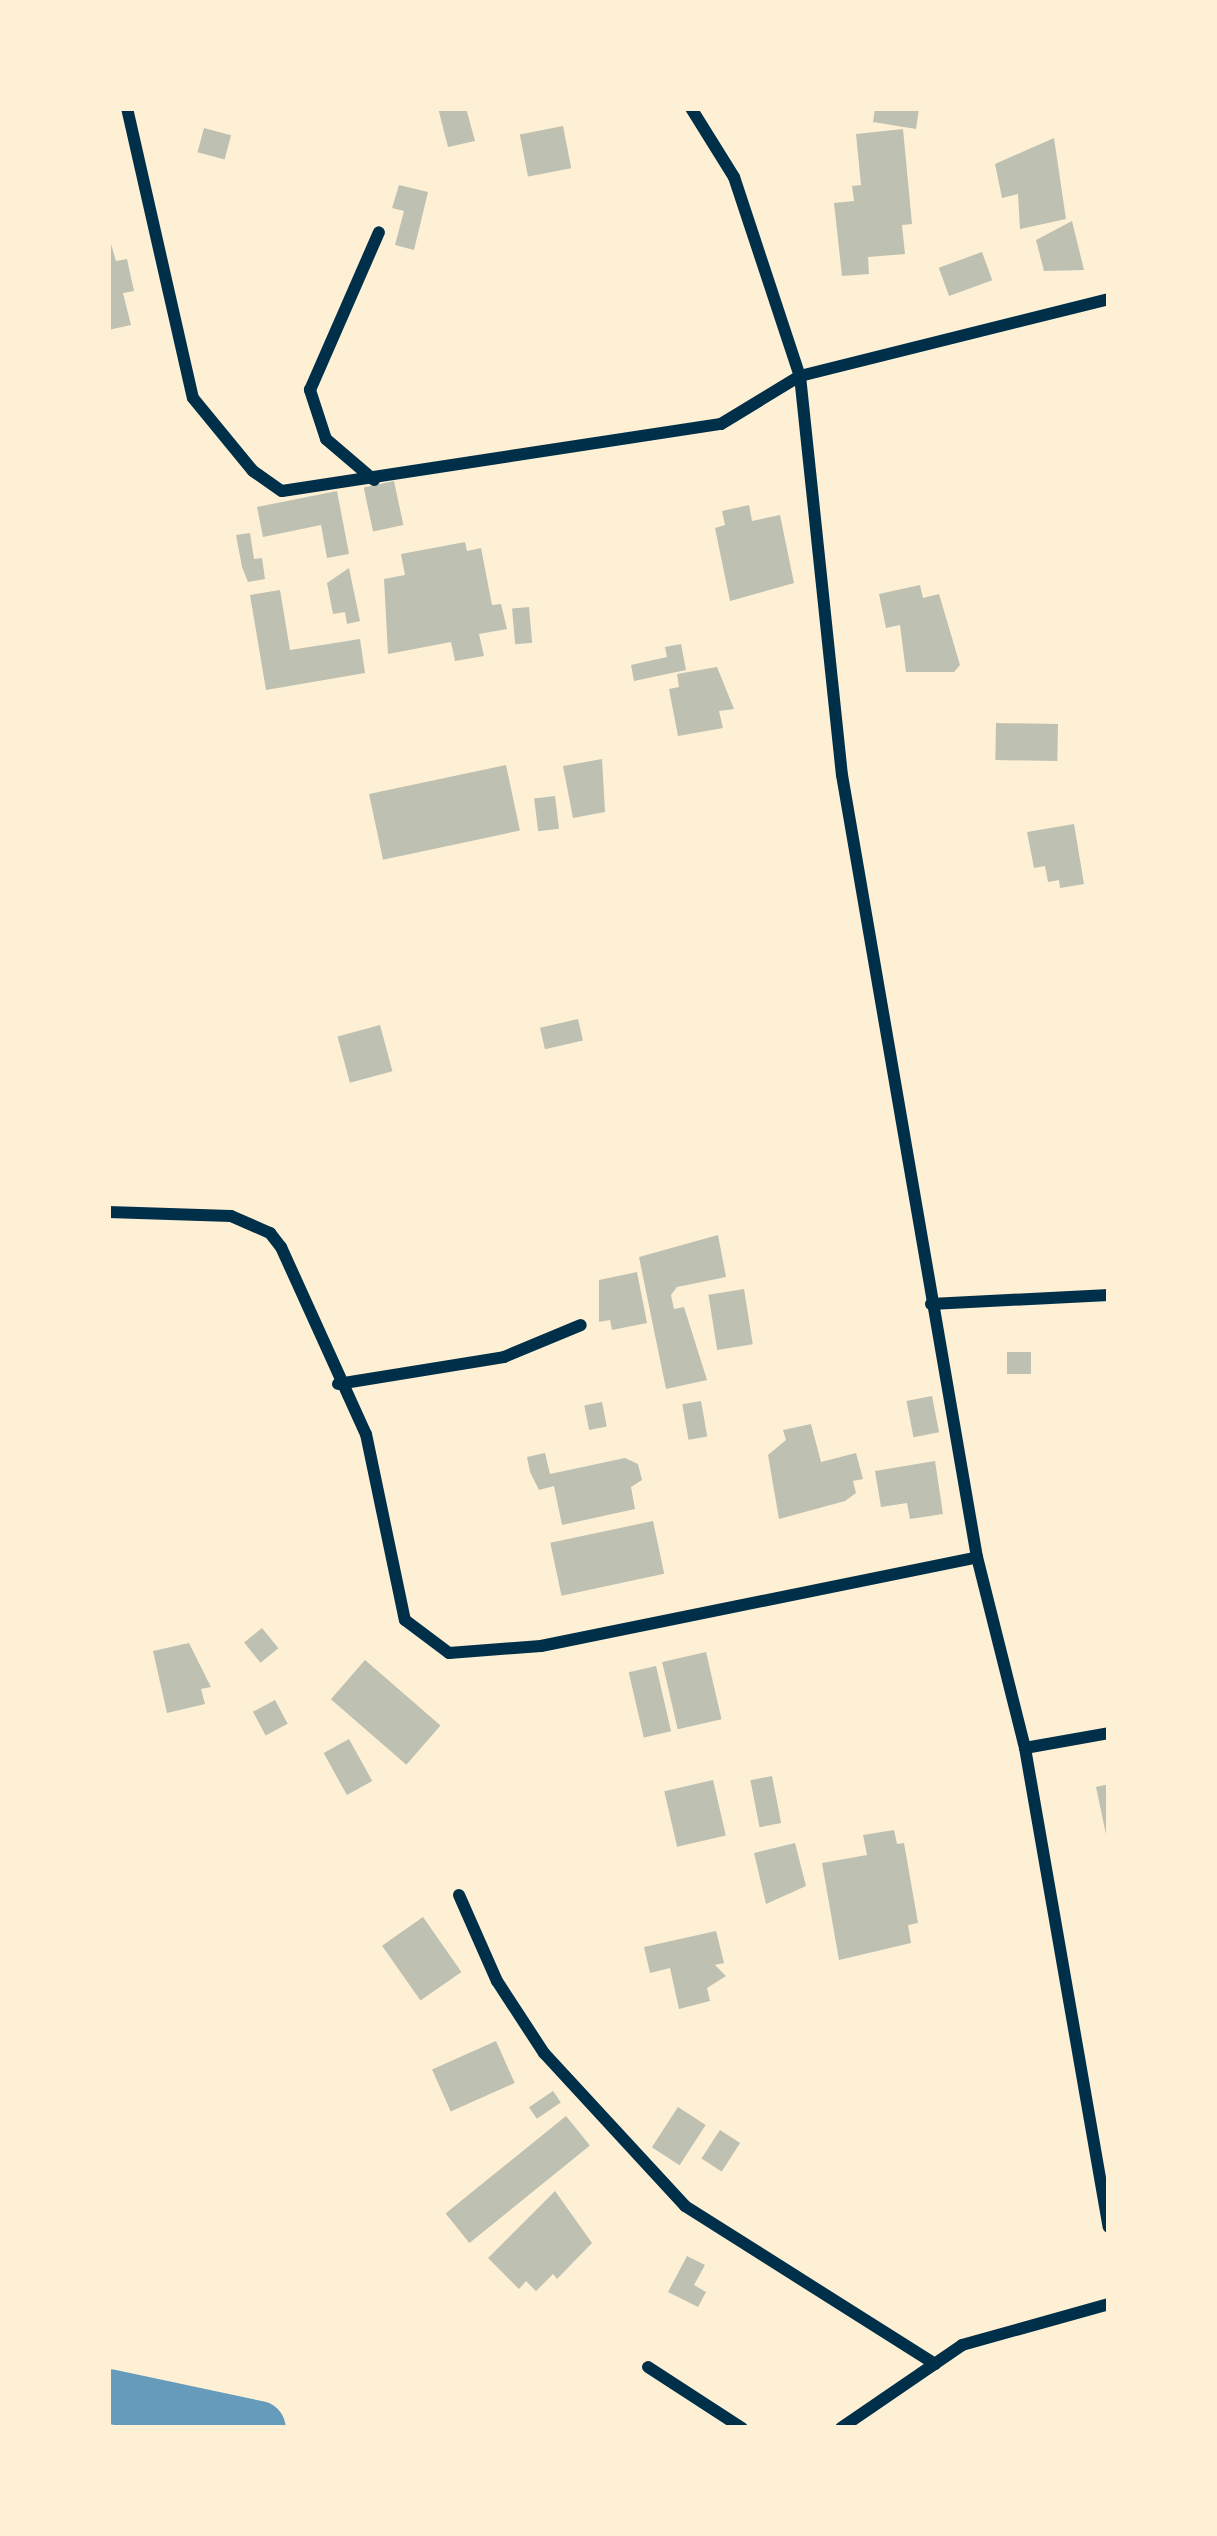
<!DOCTYPE html>
<html>
<head>
<meta charset="utf-8">
<style>
	body { margin:0 }
	#map { position:relative; width:1217px; height:2536px; overflow:hidden; background:#fdf0d5; font-family:"PT Sans",sans-serif }
	div>[style] { position:absolute }
	[style*='--x'] { left:calc(var(--x)*1px); top:calc(var(--y)*1px); width:calc(var(--w)*1px); rotate:calc(var(--a)*1deg) }
	.river>* { height:54px; margin:-27px; padding:0 27px; transform-origin:27px; border-radius:27px; background:#669bbc }
	.building>* { inset:0; background:#bec0b2; transform-origin:0 0 }
	.minor>* { height:12px; margin:-6px; padding:0 6px; transform-origin:6px; border-radius:6px; background:#003049 }
	span { translate:-50% -50%; white-space:nowrap; text-align:center; line-height:1.15; -webkit-text-stroke:12px #fdf0d5; paint-order:stroke }
	.frame { position:absolute; inset:0; border:111px solid #fdf0d5; pointer-events:none }
</style>
</head>
<body>
<div id="map">
	<div class="river">
		<i style="--x:108;--y:2396;--w:154;--a:12"></i>
	</div>
	<div class="building">
		<i style="clip-path:polygon(438px 108px,466px 108px,475px 141px,448px 147px)"></i>
		<i style="clip-path:polygon(875px 108px,919px 108px,916px 129px,873px 122px)"></i>
		<i style="left:563px;top:126px;width:43px;height:44px;rotate:79deg"></i>
		<i style="left:204px;top:128px;width:28px;height:25px;rotate:15deg"></i>
		<i style="clip-path:polygon(903px 129px,912px 224px,902px 225px,905px 254px,868px 257px,869px 274px,842px 276px,834px 203px,854px 201px,852px 186px,861px 185px,856px 134px)"></i>
		<i style="clip-path:polygon(1054px 138px,1066px 219px,1020px 229px,1018px 194px,1002px 198px,995px 164px)"></i>
		<i style="clip-path:polygon(399px 185px,428px 192px,414px 250px,395px 245px,404px 211px,392px 208px)"></i>
		<i style="clip-path:polygon(1072px 221px,1084px 270px,1044px 271px,1036px 240px)"></i>
		<i style="clip-path:polygon(108px 234px,116px 261px,127px 259px,134px 291px,123px 293px,131px 325px,108px 330px)"></i>
		<i style="left:982px;top:252px;width:30px;height:46px;rotate:70deg"></i>
		<i style="left:394px;top:481px;width:45px;height:31px;rotate:78deg"></i>
		<i style="clip-path:polygon(337px 491px,349px 554px,327px 558px,321px 525px,263px 537px,257px 507px)"></i>
		<i style="clip-path:polygon(749px 505px,752px 521px,780px 515px,794px 583px,730px 601px,715px 528px,725px 525px,722px 511px)"></i>
		<i style="clip-path:polygon(250px 533px,254px 559px,262px 558px,265px 579px,248px 582px,242px 567px,236px 535px)"></i>
		<i style="clip-path:polygon(465px 542px,467px 551px,481px 548px,492px 605px,501px 604px,507px 629px,479px 634px,484px 656px,455px 661px,451px 642px,388px 654px,384px 579px,405px 575px,401px 554px)"></i>
		<i style="clip-path:polygon(349px 568px,360px 621px,347px 624px,345px 612px,333px 614px,327px 583px)"></i>
		<i style="clip-path:polygon(920px 585px,923px 598px,939px 594px,960px 665px,954px 672px,906px 672px,900px 625px,886px 628px,879px 594px)"></i>
		<i style="clip-path:polygon(280px 590px,290px 650px,360px 639px,365px 673px,266px 690px,250px 595px)"></i>
		<i style="left:529px;top:607px;width:36px;height:17px;rotate:85deg"></i>
		<i style="clip-path:polygon(681px 644px,686px 670px,634px 681px,631px 665px,667px 657px,665px 647px)"></i>
		<i style="clip-path:polygon(717px 667px,734px 709px,719px 711px,723px 728px,678px 736px,669px 689px,679px 687px,677px 674px)"></i>
		<i style="left:996px;top:723px;width:62px;height:37px;rotate:1deg"></i>
		<i style="clip-path:polygon(602px 759px,605px 812px,573px 818px,563px 766px)"></i>
		<i style="left:506px;top:765px;width:67px;height:140px;rotate:78deg"></i>
		<i style="left:555px;top:796px;width:33px;height:21px;rotate:83deg"></i>
		<i style="clip-path:polygon(1074px 824px,1084px 884px,1060px 888px,1059px 880px,1048px 882px,1045px 866px,1034px 868px,1027px 832px)"></i>
		<i style="left:578px;top:1019px;width:22px;height:39px;rotate:77deg"></i>
		<i style="left:380px;top:1025px;width:48px;height:44px;rotate:75deg"></i>
		<i style="clip-path:polygon(718px 1235px,726px 1277px,677px 1287px,671px 1295px,674px 1309px,684px 1307px,707px 1380px,666px 1389px,639px 1257px)"></i>
		<i style="clip-path:polygon(637px 1272px,647px 1323px,612px 1330px,610px 1320px,599px 1322px,599px 1280px)"></i>
		<i style="left:744px;top:1289px;width:56px;height:36px;rotate:81deg"></i>
		<i style="left:1007px;top:1352px;width:24px;height:22px"></i>
		<i style="left:932px;top:1396px;width:37px;height:26px;rotate:79deg"></i>
		<i style="left:701px;top:1401px;width:36px;height:19px;rotate:80deg"></i>
		<i style="left:602px;top:1402px;width:25px;height:18px;rotate:79deg"></i>
		<i style="clip-path:polygon(811px 1424px,821px 1462px,856px 1453px,863px 1479px,853px 1481px,856px 1493px,845px 1501px,779px 1519px,768px 1455px,786px 1440px,783px 1430px)"></i>
		<i style="clip-path:polygon(545px 1453px,550px 1474px,625px 1458px,638px 1464px,642px 1480px,631px 1487px,635px 1509px,562px 1525px,554px 1486px,539px 1490px,530px 1472px,527px 1457px)"></i>
		<i style="clip-path:polygon(935px 1461px,943px 1514px,910px 1519px,907px 1503px,881px 1507px,875px 1471px)"></i>
		<i style="left:653px;top:1521px;width:54px;height:105px;rotate:78deg"></i>
		<i style="left:262px;top:1628px;width:26px;height:23px;rotate:51deg"></i>
		<i style="clip-path:polygon(189px 1643px,211px 1687px,201px 1689px,205px 1704px,167px 1713px,153px 1651px)"></i>
		<i style="left:706px;top:1652px;width:69px;height:45px;rotate:77deg"></i>
		<i style="left:365px;top:1660px;width:100px;height:52px;rotate:41deg"></i>
		<i style="left:656px;top:1666px;width:67px;height:28px;rotate:77deg"></i>
		<i style="left:275px;top:1700px;width:27px;height:25px;rotate:62deg"></i>
		<i style="left:349px;top:1739px;width:48px;height:29px;rotate:61deg"></i>
		<i style="left:772px;top:1776px;width:48px;height:22px;rotate:79deg"></i>
		<i style="left:713px;top:1780px;width:57px;height:50px;rotate:77deg"></i>
		<i style="clip-path:polygon(1109px 1784px,1109px 1838px,1107px 1839px,1096px 1787px)"></i>
		<i style="clip-path:polygon(894px 1830px,897px 1844px,904px 1843px,918px 1923px,908px 1925px,911px 1943px,839px 1960px,822px 1863px,867px 1855px,863px 1835px)"></i>
		<i style="clip-path:polygon(795px 1843px,806px 1886px,766px 1904px,754px 1853px)"></i>
		<i style="left:423px;top:1917px;width:67px;height:50px;rotate:55deg"></i>
		<i style="clip-path:polygon(716px 1931px,724px 1963px,715px 1965px,726px 1976px,707px 1988px,710px 2001px,679px 2009px,670px 1968px,650px 1973px,644px 1947px)"></i>
		<i style="left:496px;top:2041px;width:46px;height:70px;rotate:66deg"></i>
		<i style="left:553px;top:2091px;width:14px;height:29px;rotate:56deg"></i>
		<i style="left:678px;top:2107px;width:33px;height:48px;rotate:33deg"></i>
		<i style="left:566px;top:2116px;width:38px;height:155px;rotate:51deg"></i>
		<i style="left:720px;top:2130px;width:24px;height:34px;rotate:33deg"></i>
		<i style="clip-path:polygon(555px 2191px,592px 2243px,557px 2279px,553px 2274px,536px 2291px,526px 2281px,519px 2289px,488px 2258px)"></i>
		<i style="clip-path:polygon(687px 2256px,705px 2265px,694px 2285px,706px 2292px,698px 2307px,668px 2292px)"></i>
	</div>
	<div class="minor">
		<i style="--x:127;--y:108;--w:297;--a:77.2"></i>
		<i style="--x:193;--y:398;--w:94;--a:50.6"></i>
		<i style="--x:253;--y:471;--w:35;--a:35"></i>
		<i style="--x:282;--y:491;--w:444;--a:-8.7"></i>
		<i style="--x:721;--y:424;--w:92;--a:-31.3"></i>
		<i style="--x:800;--y:376;--w:318;--a:-14"></i>
		<i style="--x:691;--y:108;--w:81;--a:58.1"></i>
		<i style="--x:734;--y:177;--w:210;--a:71.7"></i>
		<i style="--x:800;--y:376;--w:401;--a:84"></i>
		<i style="--x:842;--y:775;--w:794;--a:80.21"></i>
		<i style="--x:977;--y:1557;--w:197;--a:75.9"></i>
		<i style="--x:1025;--y:1748;--w:486;--a:80.1"></i>
		<i style="--x:374;--y:480;--w:63;--a:-139.5"></i>
		<i style="--x:326;--y:439;--w:52;--a:-108.1"></i>
		<i style="--x:310;--y:390;--w:172;--a:-66.4"></i>
		<i style="--x:108;--y:1212;--w:123;--a:1.9"></i>
		<i style="--x:231;--y:1216;--w:43;--a:23.6"></i>
		<i style="--x:270;--y:1233;--w:18;--a:52"></i>
		<i style="--x:281;--y:1247;--w:205;--a:65.6"></i>
		<i style="--x:366;--y:1434;--w:190;--a:78.2"></i>
		<i style="--x:405;--y:1620;--w:55;--a:36.9"></i>
		<i style="--x:449;--y:1653;--w:92;--a:-4.4"></i>
		<i style="--x:541;--y:1646;--w:445;--a:-11.5"></i>
		<i style="--x:931;--y:1304;--w:178;--a:-2.9"></i>
		<i style="--x:338;--y:1384;--w:168;--a:-9.2"></i>
		<i style="--x:504;--y:1357;--w:83;--a:-22.6"></i>
		<i style="--x:1025;--y:1748;--w:85;--a:-10.1"></i>
		<i style="--x:459;--y:1895;--w:94;--a:66.2"></i>
		<i style="--x:497;--y:1981;--w:86;--a:56.9"></i>
		<i style="--x:544;--y:2053;--w:208;--a:47.3"></i>
		<i style="--x:685;--y:2206;--w:296;--a:32.3"></i>
		<i style="--x:648;--y:2367;--w:112;--a:33"></i>
		<i style="--x:841;--y:2428;--w:147;--a:-34.4"></i>
		<i style="--x:962;--y:2345;--w:153;--a:-15.6"></i>
	</div>
	<div class="frame"></div>
</div>
</body>
</html>
